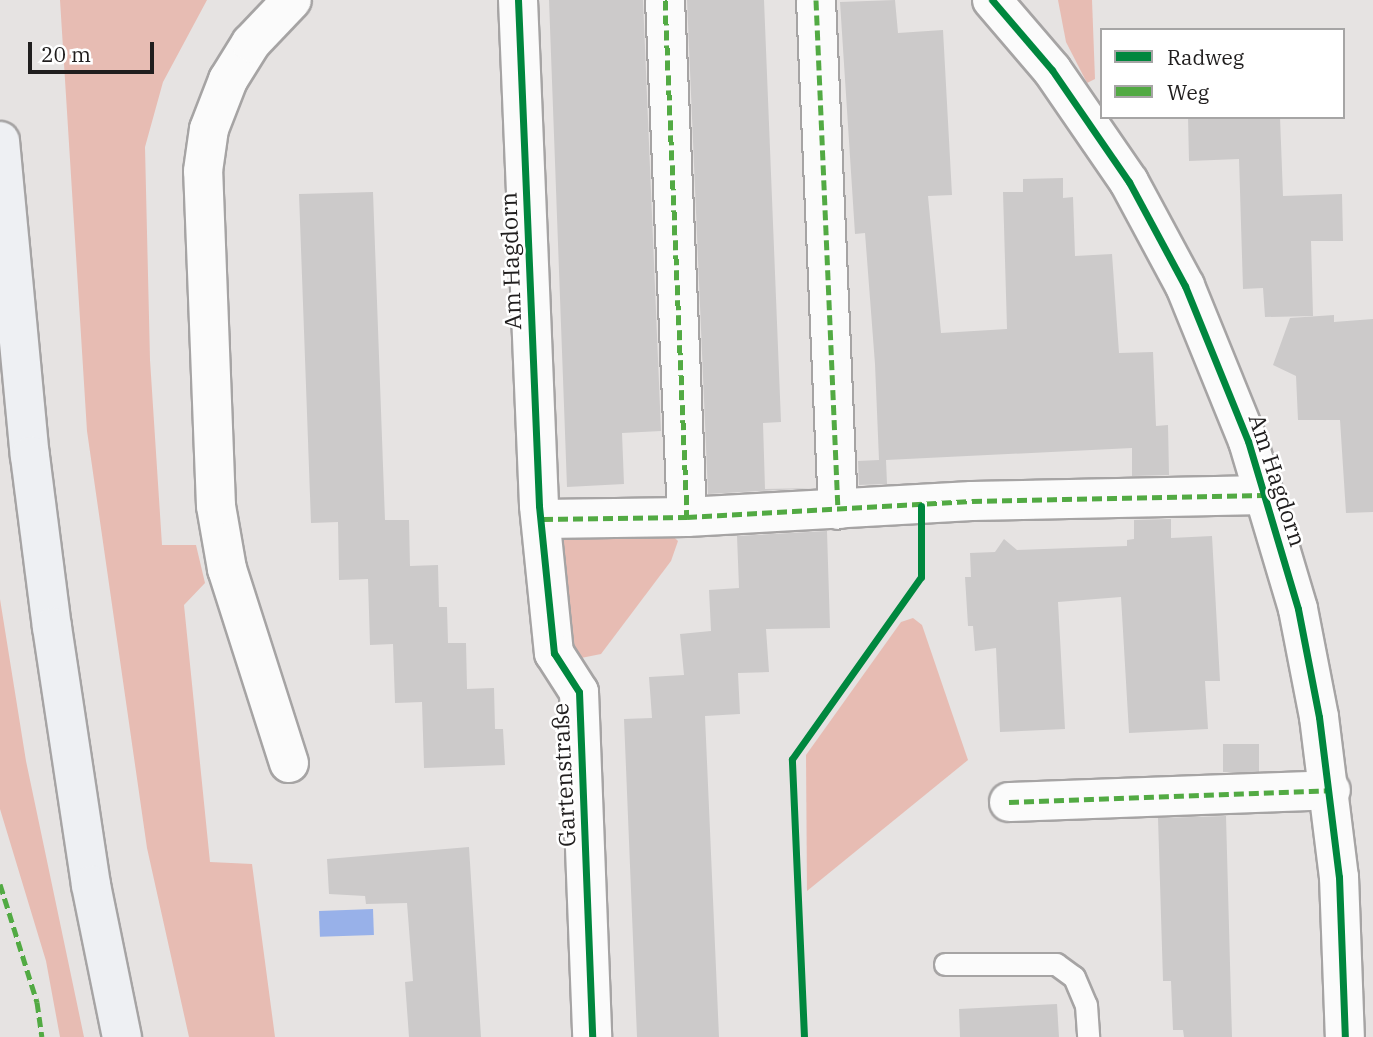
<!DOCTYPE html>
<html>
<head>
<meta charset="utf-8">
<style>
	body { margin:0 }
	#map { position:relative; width:1373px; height:1037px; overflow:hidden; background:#e6e3e2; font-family:"IBM Plex Serif",serif }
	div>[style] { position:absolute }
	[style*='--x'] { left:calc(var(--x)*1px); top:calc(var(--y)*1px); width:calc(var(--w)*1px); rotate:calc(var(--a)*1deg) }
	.green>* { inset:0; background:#e7bcb3 }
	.water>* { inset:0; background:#98b1e9; transform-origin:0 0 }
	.building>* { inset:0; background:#cccaca; transform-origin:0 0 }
	.roads { filter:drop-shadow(2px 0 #a6a4a4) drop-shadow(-2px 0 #a6a4a4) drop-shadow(0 2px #a6a4a4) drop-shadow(0 -2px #a6a4a4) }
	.service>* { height:21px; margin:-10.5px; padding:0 10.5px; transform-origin:10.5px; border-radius:10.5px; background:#fbfbfb }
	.minor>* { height:38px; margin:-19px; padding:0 19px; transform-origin:19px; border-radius:19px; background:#fbfbfb }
	.primary>* { height:38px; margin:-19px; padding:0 19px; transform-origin:19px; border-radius:19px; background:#eef0f3 }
	.quiet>* { height:5px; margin-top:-2.5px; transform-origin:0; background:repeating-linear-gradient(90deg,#52aa43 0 10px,transparent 0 15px) }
	.cycleway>* { height:7px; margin:-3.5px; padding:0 3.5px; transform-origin:3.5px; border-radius:3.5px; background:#00873e }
	span { translate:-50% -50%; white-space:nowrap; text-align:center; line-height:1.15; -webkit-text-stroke:5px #fff; paint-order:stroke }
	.street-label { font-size:23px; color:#201e1e }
	.legend { position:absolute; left:1100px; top:28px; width:245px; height:91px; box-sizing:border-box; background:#fff; border:2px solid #a6a5a5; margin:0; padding:9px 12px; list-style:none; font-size:21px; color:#201e1e }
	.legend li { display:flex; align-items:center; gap:14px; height:35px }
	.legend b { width:35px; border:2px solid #a6a5a5 }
	.scale { position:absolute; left:28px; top:42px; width:126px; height:32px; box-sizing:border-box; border:4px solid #201e1e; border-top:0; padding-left:9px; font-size:21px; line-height:24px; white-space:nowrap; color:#201e1e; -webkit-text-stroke:5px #fff; paint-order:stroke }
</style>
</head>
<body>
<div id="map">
	<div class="green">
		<i style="clip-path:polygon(60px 0,207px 0,163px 82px,145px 147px,150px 360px,162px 545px,196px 545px,205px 583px,184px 605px,210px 862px,252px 864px,275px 1037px,189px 1037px,147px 848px,87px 431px)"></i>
		<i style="clip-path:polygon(1058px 0,1092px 0,1095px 79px,1087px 83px,1066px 42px)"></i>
		<i style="clip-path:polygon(662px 526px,678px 541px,671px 561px,601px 654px,581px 658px,564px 644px,559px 545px,570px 530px)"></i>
		<i style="clip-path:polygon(0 599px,26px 761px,84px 1037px,60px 1037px,46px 961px,0 809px)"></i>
		<i style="clip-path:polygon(913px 618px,922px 625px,968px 760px,807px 891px,806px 755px,901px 622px)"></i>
	</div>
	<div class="water">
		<i style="left:373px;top:909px;width:26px;height:54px;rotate:88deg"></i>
	</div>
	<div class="building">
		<i style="clip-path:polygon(549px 0,643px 0,661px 431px,622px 433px,624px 484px,567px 487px)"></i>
		<i style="clip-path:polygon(687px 0,764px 0,781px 422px,763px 423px,765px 489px,815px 488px,708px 494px)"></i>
		<i style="clip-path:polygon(895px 0,898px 33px,943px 30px,952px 195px,928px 196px,941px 333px,1007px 329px,1003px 192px,1023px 192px,1023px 179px,1063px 178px,1063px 198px,1073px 197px,1075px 256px,1112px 254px,1119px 353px,1153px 352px,1156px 426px,1168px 425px,1169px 475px,1132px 476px,1132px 448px,886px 460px,887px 484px,859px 485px,858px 461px,879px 460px,875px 364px,865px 233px,855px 234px,840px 2px)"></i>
		<i style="clip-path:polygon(1188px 117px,1280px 117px,1283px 196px,1342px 194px,1343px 241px,1311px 241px,1313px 316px,1265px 317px,1263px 288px,1243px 289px,1239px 159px,1189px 161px)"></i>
		<i style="clip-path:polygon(373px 192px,385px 520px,409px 520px,410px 566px,438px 565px,439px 607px,447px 607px,448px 643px,466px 643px,467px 689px,494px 688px,495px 729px,503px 729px,505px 765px,424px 768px,422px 702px,395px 703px,393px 644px,370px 645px,368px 579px,339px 580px,338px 522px,311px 523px,299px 194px)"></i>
		<i style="clip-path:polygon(1334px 315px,1334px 322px,1373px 319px,1373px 512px,1346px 513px,1340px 420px,1298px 420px,1296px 376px,1273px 365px,1290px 318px)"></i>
		<i style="clip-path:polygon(1171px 519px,1171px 538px,1212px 536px,1220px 681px,1205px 681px,1208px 729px,1129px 733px,1121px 597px,1058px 602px,1065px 729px,1000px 732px,996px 648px,975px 651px,973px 626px,968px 626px,965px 577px,971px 577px,970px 553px,995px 552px,1004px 539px,1017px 550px,1127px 546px,1127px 540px,1134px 539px,1134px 520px)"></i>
		<i style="clip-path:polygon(827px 531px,830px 628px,766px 629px,769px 672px,738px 673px,740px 714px,705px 716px,719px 1037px,637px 1037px,624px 719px,652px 718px,649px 677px,684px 675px,680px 634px,711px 631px,709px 590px,739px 588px,737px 536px)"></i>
		<i style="left:1223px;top:744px;width:36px;height:28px"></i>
		<i style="clip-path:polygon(1226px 816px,1232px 1037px,1184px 1037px,1183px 1030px,1173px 1030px,1171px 981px,1163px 981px,1158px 818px)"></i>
		<i style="clip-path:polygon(469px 847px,481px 1037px,409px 1037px,405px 982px,413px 981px,407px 903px,366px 904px,365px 896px,329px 894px,327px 859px)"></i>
		<i style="clip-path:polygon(1057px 1004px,1059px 1037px,960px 1037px,959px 1009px)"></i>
	</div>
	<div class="roads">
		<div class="service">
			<i style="--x:945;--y:964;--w:111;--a:0"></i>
			<i style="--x:1056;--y:964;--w:22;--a:36"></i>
			<i style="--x:1074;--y:977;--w:30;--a:67"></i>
			<i style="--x:1086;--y:1005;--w:32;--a:86"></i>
		</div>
		<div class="minor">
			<i style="--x:518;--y:0;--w:506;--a:87.62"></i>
			<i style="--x:539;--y:506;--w:148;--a:84.2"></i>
			<i style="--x:554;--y:653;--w:46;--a:57.3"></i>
			<i style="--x:579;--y:692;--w:345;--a:87.8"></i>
			<i style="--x:665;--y:0;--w:517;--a:87.56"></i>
			<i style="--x:816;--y:0;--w:510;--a:87.53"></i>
			<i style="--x:992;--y:0;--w:92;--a:49.4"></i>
			<i style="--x:1052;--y:70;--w:136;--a:55.5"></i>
			<i style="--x:1129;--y:182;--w:118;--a:61.7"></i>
			<i style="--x:1185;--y:286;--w:167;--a:67.9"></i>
			<i style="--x:1248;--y:441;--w:175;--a:73.4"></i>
			<i style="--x:1298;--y:609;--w:110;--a:79"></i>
			<i style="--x:1319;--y:717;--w:161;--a:82.9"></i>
			<i style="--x:1339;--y:877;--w:160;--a:87.9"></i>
			<i style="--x:543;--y:519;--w:144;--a:-0.8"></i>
			<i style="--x:687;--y:517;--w:285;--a:-3.2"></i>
			<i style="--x:972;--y:501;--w:292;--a:-1.2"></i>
			<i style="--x:289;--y:763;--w:204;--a:-107.7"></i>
			<i style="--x:227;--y:569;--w:64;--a:-99.9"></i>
			<i style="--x:216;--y:506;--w:335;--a:-92.2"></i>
			<i style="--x:203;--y:171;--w:42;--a:-81.9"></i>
			<i style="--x:209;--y:129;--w:53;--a:-68.8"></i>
			<i style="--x:228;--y:80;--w:44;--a:-58.1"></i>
			<i style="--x:251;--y:43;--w:59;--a:-46.4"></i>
			<i style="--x:1009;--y:802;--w:322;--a:-2.1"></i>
		</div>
		<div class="primary">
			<i style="--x:0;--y:141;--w:316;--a:84.6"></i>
			<i style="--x:30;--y:456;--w:172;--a:82.7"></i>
			<i style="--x:52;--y:627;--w:261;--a:81.4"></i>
			<i style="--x:91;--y:885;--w:155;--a:78.5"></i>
		</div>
	</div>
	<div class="quiet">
		<i style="--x:665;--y:0;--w:517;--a:87.56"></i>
		<i style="--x:816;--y:0;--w:510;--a:87.53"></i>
		<i style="--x:543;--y:519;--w:144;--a:-0.8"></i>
		<i style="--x:687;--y:517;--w:285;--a:-3.2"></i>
		<i style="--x:972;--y:501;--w:292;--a:-1.2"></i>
		<i style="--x:1009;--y:802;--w:322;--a:-2.1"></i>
		<i style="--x:0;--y:884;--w:124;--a:72.6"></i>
		<i style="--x:37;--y:1002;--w:35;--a:82"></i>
	</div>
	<div class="cycleway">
		<i style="--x:518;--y:0;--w:506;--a:87.62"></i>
		<i style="--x:539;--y:506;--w:148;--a:84.2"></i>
		<i style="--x:554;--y:653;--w:46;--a:57.3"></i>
		<i style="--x:579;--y:692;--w:345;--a:87.8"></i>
		<i style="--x:992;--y:0;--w:92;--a:49.4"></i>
		<i style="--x:1052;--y:70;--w:136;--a:55.5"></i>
		<i style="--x:1129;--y:182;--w:118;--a:61.7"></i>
		<i style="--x:1185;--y:286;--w:167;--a:67.9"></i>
		<i style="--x:1248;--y:441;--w:175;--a:73.4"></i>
		<i style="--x:1298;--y:609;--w:110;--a:79"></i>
		<i style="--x:1319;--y:717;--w:161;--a:82.9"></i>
		<i style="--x:1339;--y:877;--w:160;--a:87.9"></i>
		<i style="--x:804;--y:1037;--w:278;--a:-92.5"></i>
		<i style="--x:792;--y:759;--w:223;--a:-54.7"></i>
		<i style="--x:921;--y:577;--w:71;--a:-90"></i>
	</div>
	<div class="street-label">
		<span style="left:510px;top:261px;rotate:-92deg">Am Hagdorn</span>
		<span style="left:1278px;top:480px;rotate:72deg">Am Hagdorn</span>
		<span style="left:563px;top:775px;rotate:-93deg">Gartenstraße</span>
	</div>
	<ul class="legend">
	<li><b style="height:9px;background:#00873e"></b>Radweg</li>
	<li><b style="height:9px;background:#52aa43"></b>Weg</li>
	</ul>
	<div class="scale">20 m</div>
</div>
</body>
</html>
